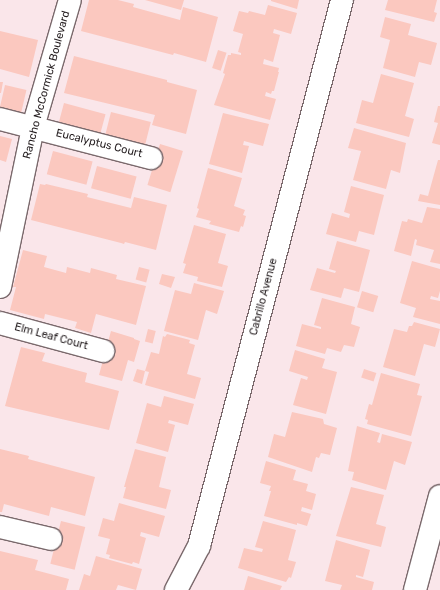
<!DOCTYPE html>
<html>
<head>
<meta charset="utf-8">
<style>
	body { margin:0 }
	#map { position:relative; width:440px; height:590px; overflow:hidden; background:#fae6ea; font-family:Rubik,sans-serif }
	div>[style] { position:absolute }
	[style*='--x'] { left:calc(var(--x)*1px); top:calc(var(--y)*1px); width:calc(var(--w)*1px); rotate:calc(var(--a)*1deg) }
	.building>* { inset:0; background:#fbc8bf; transform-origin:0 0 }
	.roads { filter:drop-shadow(1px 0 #7a696c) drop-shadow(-1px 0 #7a696c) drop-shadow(0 1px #7a696c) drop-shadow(0 -1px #7a696c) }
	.minor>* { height:22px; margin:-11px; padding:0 11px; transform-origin:11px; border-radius:11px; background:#fff }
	span { translate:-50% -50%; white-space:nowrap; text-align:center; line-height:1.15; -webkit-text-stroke:3.5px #fff; paint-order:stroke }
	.street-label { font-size:11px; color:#241d1f }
</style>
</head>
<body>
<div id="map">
	<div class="building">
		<i style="clip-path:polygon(89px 0,118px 0,134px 4px,133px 7px,180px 20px,183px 7px,218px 17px,206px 62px,174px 53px,173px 55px,81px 31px)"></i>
		<i style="clip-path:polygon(145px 0,184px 0,181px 10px)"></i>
		<i style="clip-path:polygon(271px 0,299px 0,297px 9px,271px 1px)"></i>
		<i style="clip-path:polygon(388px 0,437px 0,434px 12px,437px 13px,434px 22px,385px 10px)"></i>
		<i style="clip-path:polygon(268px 5px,297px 13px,291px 34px,274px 29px,273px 33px,280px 35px,273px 62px,264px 59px,263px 64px,279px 68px,278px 72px,279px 72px,274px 91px,272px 91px,271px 94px,266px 92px,265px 96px,276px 99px,270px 120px,214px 105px,225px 74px,223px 73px,228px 55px,231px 55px,231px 53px,241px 55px,241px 53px,238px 52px,243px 34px,233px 31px,239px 11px,248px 13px,249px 11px,265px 15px)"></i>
		<i style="clip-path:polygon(385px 17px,411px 24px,408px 35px,437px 43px,431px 65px,419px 62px,415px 77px,383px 68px,390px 40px,380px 37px)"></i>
		<i style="clip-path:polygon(0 31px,38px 40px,29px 77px,0 69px)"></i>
		<i style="left:218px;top:50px;width:9px;height:19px;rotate:18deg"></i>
		<i style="clip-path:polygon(74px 56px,167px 80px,167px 82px,197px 90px,186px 134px,152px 125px,155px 115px,64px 93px)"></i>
		<i style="clip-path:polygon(381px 74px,414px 83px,405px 116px,414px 119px,409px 137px,356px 123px,362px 100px,373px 103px)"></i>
		<i style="clip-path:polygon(0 82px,3px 82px,1px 93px,0 93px)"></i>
		<i style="left:5px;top:85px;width:22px;height:25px;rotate:13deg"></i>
		<i style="left:64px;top:103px;width:43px;height:23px;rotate:15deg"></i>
		<i style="clip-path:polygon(438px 106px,440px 106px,440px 145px,432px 143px,438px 123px,434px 122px)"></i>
		<i style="left:111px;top:112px;width:41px;height:24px;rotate:14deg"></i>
		<i style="clip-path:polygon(223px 113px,269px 124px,263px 146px,244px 141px,243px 145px,249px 146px,242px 173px,209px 164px)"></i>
		<i style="clip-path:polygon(354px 128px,406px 143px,400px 173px,391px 170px,386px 189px,353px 180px,361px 151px,348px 148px)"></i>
		<i style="clip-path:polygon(0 136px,12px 139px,6px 162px,0 160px)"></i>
		<i style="left:160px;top:144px;width:24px;height:43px;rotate:17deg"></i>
		<i style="left:53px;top:151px;width:41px;height:24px;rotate:15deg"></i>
		<i style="clip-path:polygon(438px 160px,440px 160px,440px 205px,418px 201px,420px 194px,428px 196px)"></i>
		<i style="left:97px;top:166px;width:41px;height:23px;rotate:15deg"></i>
		<i style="clip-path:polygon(208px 168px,242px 178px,234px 206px,245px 210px,243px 215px,246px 216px,243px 227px,241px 226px,239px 232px,209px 224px,211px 221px,196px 217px,199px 209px,197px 208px)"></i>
		<i style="clip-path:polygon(40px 184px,45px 185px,46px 184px,88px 194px,87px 197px,131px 208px,134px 197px,167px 205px,156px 250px,125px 242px,124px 244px,121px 243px,31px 220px)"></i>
		<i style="clip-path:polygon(351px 186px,384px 195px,374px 235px,359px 231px,356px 242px,326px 234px,332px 213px,349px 218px,350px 214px,344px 212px)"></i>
		<i style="clip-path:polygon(427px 207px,440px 209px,440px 264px,430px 262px,434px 250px,416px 245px,417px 240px,415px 239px,411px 256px,394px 251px,402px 221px,407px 222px,408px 219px,422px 223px)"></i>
		<i style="clip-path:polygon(194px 225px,226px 234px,218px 263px,228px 266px,222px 287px,197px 281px,198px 277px,183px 273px,186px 264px,183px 263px)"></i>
		<i style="clip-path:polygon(337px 241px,370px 250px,359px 292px,344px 288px,341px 298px,310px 290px,317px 268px,335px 273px,336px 271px,329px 269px)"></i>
		<i style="clip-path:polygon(23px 250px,47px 256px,44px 267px,66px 273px,67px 267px,90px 273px,91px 268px,117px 275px,116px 279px,146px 286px,136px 325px,96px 314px,91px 333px,75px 328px,77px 322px,45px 314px,44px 319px,10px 310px,16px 287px,13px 287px)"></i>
		<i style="clip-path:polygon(412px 261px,440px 269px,440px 291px,438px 298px,431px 296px,430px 299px,440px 301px,440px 324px,413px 317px,416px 308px,400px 303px)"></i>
		<i style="left:139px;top:267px;width:11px;height:13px;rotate:15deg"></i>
		<i style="clip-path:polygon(162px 274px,175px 277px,171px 288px,159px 284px)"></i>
		<i style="clip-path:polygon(194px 283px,224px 291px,217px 314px,206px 310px,198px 340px,164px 331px,175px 290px,191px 294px)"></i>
		<i style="left:362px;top:291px;width:17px;height:17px;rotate:17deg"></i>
		<i style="clip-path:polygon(322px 298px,355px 307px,351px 324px,360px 327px,354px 347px,344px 345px,341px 352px,327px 348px,325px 354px,296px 346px,302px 324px,321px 329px,321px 327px,314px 325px)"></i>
		<i style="clip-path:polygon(414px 322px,440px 329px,435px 347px,424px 344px,415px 376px,383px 367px,394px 329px,407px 332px,409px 326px,412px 326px)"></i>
		<i style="left:148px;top:329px;width:8px;height:13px;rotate:14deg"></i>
		<i style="clip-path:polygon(111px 331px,134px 338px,134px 339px,140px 341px,134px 362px,128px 360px,122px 381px,99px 375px)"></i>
		<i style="clip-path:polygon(167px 334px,190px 340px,189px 343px,195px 345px,187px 374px,201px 378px,195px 399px,145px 385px,149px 372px,145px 371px,151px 352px,159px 354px,163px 336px,165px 337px)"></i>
		<i style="clip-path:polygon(21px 347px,45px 353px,42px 361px,87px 373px,85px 382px,119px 391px,109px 430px,5px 406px)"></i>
		<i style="clip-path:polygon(295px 350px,325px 359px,322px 368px,337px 372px,326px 414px,293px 405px,301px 378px,307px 380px,308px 377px,289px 371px)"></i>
		<i style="clip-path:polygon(137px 369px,145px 371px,142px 384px,133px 381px)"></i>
		<i style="left:364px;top:369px;width:13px;height:9px;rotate:18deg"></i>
		<i style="clip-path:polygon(381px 373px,420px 384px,417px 395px,422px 396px,411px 436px,367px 424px,368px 420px,365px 419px,369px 404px,372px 405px)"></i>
		<i style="clip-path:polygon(164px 396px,194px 404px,188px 425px,169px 420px,168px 423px,175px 425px,168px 452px,136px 443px,147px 403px,161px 407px)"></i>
		<i style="clip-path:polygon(292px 412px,323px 419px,324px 424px,337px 428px,330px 455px,321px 453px,319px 458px,316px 457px,312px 472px,268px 457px,274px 434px,285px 437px)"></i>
		<i style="clip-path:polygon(357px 426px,380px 433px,377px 442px,380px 443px,382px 434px,412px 442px,405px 465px,394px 461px,386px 490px,352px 480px,354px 472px,348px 471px)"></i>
		<i style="clip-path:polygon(0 449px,29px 456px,28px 459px,95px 477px,85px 516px,51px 507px,49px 516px,4px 504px,2px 512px,0 512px)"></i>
		<i style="clip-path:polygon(135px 449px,166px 457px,159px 487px,171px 490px,166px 509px,123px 498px,126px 487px,124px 487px)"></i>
		<i style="clip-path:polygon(266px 461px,296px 470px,293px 480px,308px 484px,306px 491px,316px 494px,312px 510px,302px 507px,301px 511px,311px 514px,307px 526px,297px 523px,297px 525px,264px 516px,271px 491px,269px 491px,271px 486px,260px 483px)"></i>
		<i style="clip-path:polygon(351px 487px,384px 495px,376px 524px,386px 527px,381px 547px,336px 536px)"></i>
		<i style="clip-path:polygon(119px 503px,165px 516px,159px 537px,141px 532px,140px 536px,146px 538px,139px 564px,133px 562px,132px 564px,109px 558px,110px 555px,106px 554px,110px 539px,98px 536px,103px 518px,114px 521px)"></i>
		<i style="left:61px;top:521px;width:25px;height:44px;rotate:14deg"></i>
		<i style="clip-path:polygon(263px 521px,296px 530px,288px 560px,296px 562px,291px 578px,289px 577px,286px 582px,238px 568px,244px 548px,262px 552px,263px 549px,255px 547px)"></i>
		<i style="clip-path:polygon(336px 540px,370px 550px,363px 577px,356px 575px,356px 577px,374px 582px,372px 590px,340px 590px,342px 585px,325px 581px)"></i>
		<i style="clip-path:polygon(0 551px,38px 560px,35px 570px,69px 579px,66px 590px,0 590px)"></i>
		<i style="clip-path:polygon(96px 556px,142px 569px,136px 590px,118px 585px,116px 590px,79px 590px,84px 574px,90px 576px)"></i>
		<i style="clip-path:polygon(248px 576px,282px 586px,280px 590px,244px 590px)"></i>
	</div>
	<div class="roads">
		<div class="minor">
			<i style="--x:0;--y:119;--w:156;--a:14.5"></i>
			<i style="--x:0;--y:287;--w:163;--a:-78.3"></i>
			<i style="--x:33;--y:127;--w:132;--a:-73.8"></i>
			<i style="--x:0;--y:323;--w:107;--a:15.2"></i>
			<i style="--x:0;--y:527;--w:52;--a:13.2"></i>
			<i style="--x:176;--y:590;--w:50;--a:-62.4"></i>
			<i style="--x:199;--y:546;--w:564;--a:-75.32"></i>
			<i style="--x:415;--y:590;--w:97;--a:-75.1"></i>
		</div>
	</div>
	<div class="street-label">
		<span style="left:47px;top:85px;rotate:-75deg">Rancho McCormick Boulevard</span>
		<span style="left:99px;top:144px;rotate:14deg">Eucalyptus Court</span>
		<span style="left:264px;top:297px;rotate:-75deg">Cabrillo Avenue</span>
		<span style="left:51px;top:337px;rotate:15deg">Elm Leaf Court</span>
	</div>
</div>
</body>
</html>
